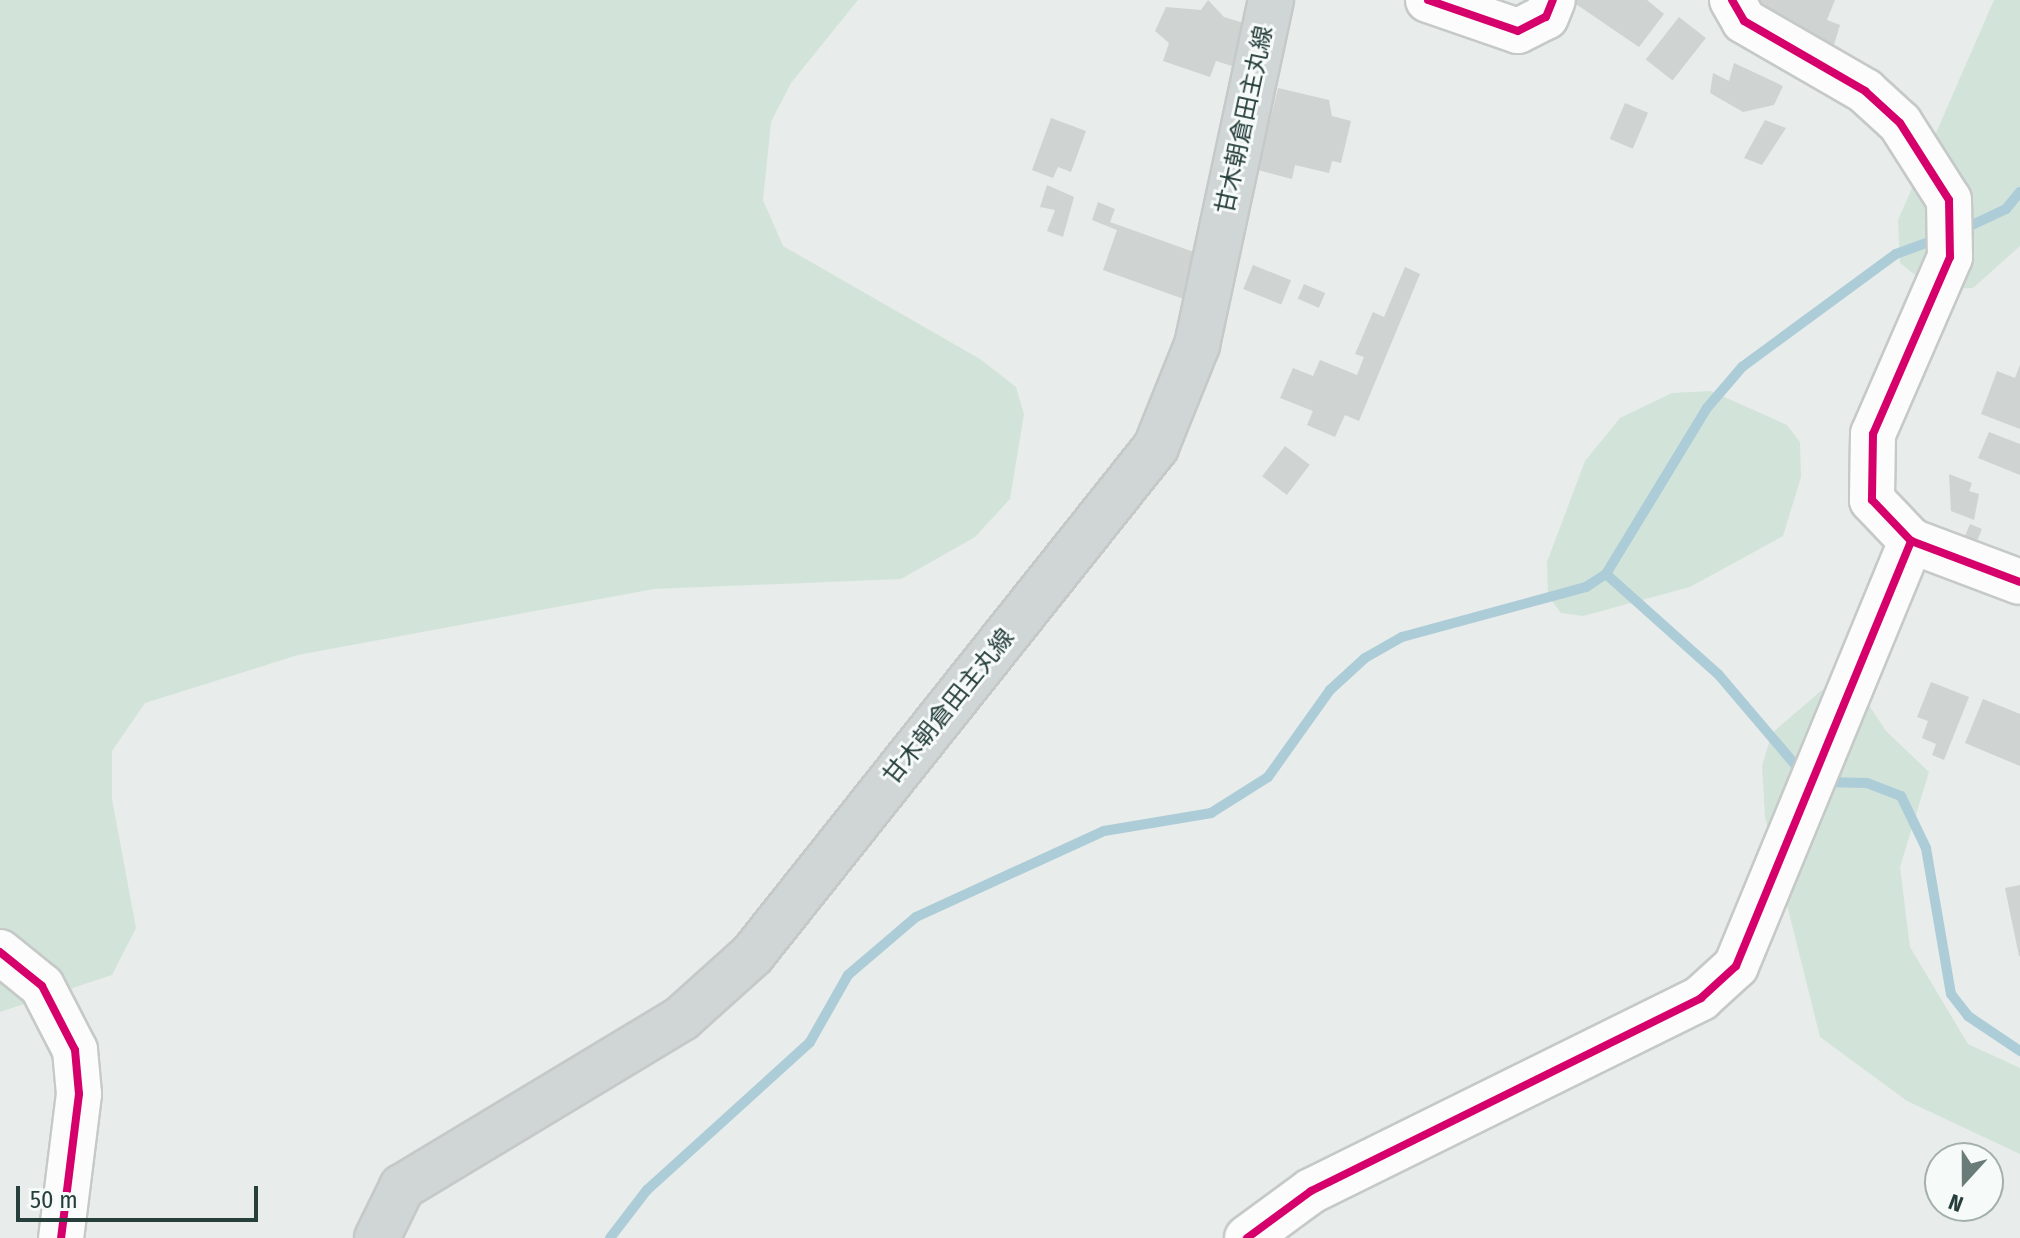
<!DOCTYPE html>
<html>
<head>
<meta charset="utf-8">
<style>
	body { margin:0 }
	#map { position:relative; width:2020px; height:1238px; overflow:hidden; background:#e8ecea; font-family:"Fira Sans Condensed","Noto Sans JP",sans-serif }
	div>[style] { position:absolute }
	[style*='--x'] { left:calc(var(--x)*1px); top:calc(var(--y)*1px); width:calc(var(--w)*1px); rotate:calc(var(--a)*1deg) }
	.green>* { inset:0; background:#d2e4da }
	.stream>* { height:10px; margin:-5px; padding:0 5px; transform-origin:5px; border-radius:5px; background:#acccd7 }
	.building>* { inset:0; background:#cfd3d2; transform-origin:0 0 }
	.roads { filter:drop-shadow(2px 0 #c5c9c8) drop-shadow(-2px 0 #c5c9c8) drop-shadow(0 2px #c5c9c8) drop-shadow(0 -2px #c5c9c8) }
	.minor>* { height:44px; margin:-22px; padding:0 22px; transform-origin:22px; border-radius:22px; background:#fcfcfc }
	.major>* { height:44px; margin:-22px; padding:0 22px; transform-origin:22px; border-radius:22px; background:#d0d6d5 }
	.cycleway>* { height:8px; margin:-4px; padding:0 4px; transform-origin:4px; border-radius:4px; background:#d6006c }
	span { translate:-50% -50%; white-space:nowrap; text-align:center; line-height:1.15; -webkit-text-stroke:6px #f6faf9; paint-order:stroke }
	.street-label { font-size:24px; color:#263f3b }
	.north { position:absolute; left:1924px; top:1142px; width:80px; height:80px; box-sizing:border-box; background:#f6faf9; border:2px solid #a3afad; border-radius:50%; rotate:201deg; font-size:22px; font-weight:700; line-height:32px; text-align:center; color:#263f3b }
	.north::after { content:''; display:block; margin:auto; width:28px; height:36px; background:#6a7c78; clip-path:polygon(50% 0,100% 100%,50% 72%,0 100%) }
	.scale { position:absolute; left:16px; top:1186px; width:242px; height:36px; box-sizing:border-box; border:4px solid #263f3b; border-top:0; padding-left:10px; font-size:24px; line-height:28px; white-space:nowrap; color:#263f3b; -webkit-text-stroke:6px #f6faf9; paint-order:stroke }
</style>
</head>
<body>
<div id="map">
	<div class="green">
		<i style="clip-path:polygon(0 0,858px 0,791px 83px,771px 122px,763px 200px,783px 246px,980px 359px,1016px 387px,1024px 414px,1010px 499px,975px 537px,901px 579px,654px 589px,298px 655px,145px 703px,112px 751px,112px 799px,136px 928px,112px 975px,0 1012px)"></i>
		<i style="clip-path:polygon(1994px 0,2020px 0,2020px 246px,1973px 288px,1933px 289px,1900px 263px,1898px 220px)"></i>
		<i style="clip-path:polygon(1711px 391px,1787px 425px,1800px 442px,1801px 477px,1783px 536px,1690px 587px,1583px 616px,1561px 613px,1548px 596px,1547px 562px,1585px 461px,1620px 418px,1672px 393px)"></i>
		<i style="clip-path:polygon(1822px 690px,1859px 690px,1886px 731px,1929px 772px,1900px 867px,1910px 947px,1968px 1044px,2020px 1068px,2020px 1154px,1907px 1101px,1820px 1037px,1765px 817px,1762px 766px,1772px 733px)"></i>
	</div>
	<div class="stream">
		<i style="--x:1959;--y:231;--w:52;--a:-25.1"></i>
		<i style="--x:2006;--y:209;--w:22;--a:-51"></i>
		<i style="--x:1606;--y:574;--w:150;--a:41.8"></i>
		<i style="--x:1718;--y:674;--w:133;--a:49.6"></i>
		<i style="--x:1823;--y:782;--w:44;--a:1.3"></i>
		<i style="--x:1867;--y:783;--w:36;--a:21"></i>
		<i style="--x:1901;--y:796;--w:58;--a:64.3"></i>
		<i style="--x:1926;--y:848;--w:148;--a:80.3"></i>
		<i style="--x:1951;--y:994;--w:28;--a:52"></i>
		<i style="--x:1968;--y:1016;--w:63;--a:33.9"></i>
		<i style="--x:610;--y:1238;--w:61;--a:-52.4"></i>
		<i style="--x:647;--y:1190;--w:220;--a:-42.2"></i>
		<i style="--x:810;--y:1042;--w:77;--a:-60.4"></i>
		<i style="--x:848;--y:975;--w:89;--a:-40.5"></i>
		<i style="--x:916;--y:917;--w:207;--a:-24.6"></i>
		<i style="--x:1104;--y:831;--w:109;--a:-9.5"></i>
		<i style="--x:1211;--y:813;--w:67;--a:-32.3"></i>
		<i style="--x:1268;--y:777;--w:107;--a:-54.5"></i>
		<i style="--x:1330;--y:690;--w:47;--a:-42.4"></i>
		<i style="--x:1365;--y:658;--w:43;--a:-29.6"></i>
		<i style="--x:1402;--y:637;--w:191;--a:-15.2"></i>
		<i style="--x:1586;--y:587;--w:24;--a:-33"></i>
		<i style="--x:1606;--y:574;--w:194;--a:-58.7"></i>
		<i style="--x:1707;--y:408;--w:54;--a:-49.5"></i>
		<i style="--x:1742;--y:367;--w:191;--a:-36.3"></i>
		<i style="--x:1896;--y:254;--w:47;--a:-20"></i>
	</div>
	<div class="building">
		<i style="clip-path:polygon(1208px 0,1224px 17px,1247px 24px,1232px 66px,1216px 61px,1210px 77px,1163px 61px,1169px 43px,1155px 31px,1166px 7px,1201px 10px)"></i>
		<i style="clip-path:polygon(1570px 0,1647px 0,1664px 14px,1639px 47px)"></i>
		<i style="clip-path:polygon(1760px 0,1835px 0,1827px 20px,1840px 25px,1833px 48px,1754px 16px)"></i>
		<i style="left:1679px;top:17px;width:34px;height:54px;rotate:38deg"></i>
		<i style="clip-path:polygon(1734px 63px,1783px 86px,1774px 105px,1743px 112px,1710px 93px,1713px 73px,1729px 81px)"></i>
		<i style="clip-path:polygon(1278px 88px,1329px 100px,1332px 116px,1351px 121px,1341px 163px,1332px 161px,1329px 173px,1295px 165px,1292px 179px,1258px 170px)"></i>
		<i style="left:1625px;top:103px;width:25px;height:39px;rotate:23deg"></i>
		<i style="clip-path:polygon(1051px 118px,1086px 131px,1071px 172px,1058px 167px,1053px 178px,1032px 170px)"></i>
		<i style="clip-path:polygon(1765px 120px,1786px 128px,1762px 165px,1744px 158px)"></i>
		<i style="clip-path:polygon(1047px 185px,1074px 197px,1063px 237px,1047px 231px,1055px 210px,1040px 207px)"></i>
		<i style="clip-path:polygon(1098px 202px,1115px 209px,1110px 222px,1205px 256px,1189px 301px,1103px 270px,1117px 230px,1092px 220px)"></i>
		<i style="left:1253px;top:265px;width:41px;height:26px;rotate:22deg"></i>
		<i style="clip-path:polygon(1405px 267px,1420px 274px,1359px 421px,1345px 415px,1335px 437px,1307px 425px,1313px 411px,1280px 398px,1293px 368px,1313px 376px,1320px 360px,1357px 375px,1364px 357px,1355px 354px,1373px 312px,1384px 317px)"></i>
		<i style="left:1304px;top:284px;width:23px;height:16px;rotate:23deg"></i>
		<i style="clip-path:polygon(2020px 365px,2020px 429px,1981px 414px,1997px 371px,2015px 378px)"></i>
		<i style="clip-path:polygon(1989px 432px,2020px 444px,2020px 475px,1978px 458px)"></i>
		<i style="left:1285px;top:446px;width:31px;height:38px;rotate:37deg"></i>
		<i style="clip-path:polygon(1949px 474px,1972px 483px,1969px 491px,1979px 494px,1974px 520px,1951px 511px)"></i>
		<i style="left:1970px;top:524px;width:13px;height:18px;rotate:23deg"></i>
		<i style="clip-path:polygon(1931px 682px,1969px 697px,1944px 760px,1932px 755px,1936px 744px,1922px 738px,1928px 721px,1917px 717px)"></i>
		<i style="clip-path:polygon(1983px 699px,2020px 714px,2020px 766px,1965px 743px)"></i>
		<i style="clip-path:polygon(2020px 885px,2020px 956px,2019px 956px,2005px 888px)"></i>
	</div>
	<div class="roads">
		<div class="minor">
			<i style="--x:1428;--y:0;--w:95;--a:19"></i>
			<i style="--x:1518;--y:31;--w:31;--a:-27"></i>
			<i style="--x:1546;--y:17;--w:18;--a:-68"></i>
			<i style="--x:1732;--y:0;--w:24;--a:60"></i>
			<i style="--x:1744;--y:21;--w:140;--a:30"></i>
			<i style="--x:1865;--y:91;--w:47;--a:42.4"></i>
			<i style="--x:1900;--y:123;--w:91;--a:57.5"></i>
			<i style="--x:1949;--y:200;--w:57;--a:89"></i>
			<i style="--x:1950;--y:257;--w:193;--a:113.5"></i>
			<i style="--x:1873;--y:434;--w:66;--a:90.9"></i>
			<i style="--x:1872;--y:500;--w:57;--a:46.4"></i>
			<i style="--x:1911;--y:541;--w:116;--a:20.6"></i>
			<i style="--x:0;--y:952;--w:54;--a:39"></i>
			<i style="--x:42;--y:986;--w:72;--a:62.7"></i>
			<i style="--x:75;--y:1050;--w:44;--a:84.8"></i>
			<i style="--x:79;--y:1094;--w:145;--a:97.1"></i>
			<i style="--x:1247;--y:1238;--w:79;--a:-36.3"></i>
			<i style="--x:1311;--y:1191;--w:435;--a:-26.3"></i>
			<i style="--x:1701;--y:998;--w:47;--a:-42.4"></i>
			<i style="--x:1736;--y:966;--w:460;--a:-67.6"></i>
		</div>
		<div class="major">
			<i style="--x:377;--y:1238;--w:57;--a:-63.9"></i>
			<i style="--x:402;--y:1187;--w:327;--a:-31.1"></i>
			<i style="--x:682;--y:1018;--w:94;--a:-42"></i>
			<i style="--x:752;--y:955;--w:649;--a:-51.51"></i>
			<i style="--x:1156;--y:447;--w:110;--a:-68.1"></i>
			<i style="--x:1197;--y:345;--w:353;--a:-77.9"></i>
		</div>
	</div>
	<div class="cycleway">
		<i style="--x:1428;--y:0;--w:95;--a:19"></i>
		<i style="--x:1518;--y:31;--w:31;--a:-27"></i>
		<i style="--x:1546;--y:17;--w:18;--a:-68"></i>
		<i style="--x:1732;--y:0;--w:24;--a:60"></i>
		<i style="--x:1744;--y:21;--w:140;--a:30"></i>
		<i style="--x:1865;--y:91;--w:47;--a:42.4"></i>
		<i style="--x:1900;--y:123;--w:91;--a:57.5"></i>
		<i style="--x:1949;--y:200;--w:57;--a:89"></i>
		<i style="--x:1950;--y:257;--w:193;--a:113.5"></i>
		<i style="--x:1873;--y:434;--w:66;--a:90.9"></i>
		<i style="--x:1872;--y:500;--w:57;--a:46.4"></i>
		<i style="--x:1911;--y:541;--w:116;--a:20.6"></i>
		<i style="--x:0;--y:952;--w:54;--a:39"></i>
		<i style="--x:42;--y:986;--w:72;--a:62.7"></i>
		<i style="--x:75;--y:1050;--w:44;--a:84.8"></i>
		<i style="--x:79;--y:1094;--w:145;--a:97.1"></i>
		<i style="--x:1247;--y:1238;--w:79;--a:-36.3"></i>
		<i style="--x:1311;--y:1191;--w:435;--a:-26.3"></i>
		<i style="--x:1701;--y:998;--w:47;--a:-42.4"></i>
		<i style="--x:1736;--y:966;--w:460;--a:-67.6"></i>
	</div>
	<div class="street-label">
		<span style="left:1245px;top:120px;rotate:-78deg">甘木朝倉田主丸線</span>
		<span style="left:949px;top:707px;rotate:-51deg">甘木朝倉田主丸線</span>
	</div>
	<div class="north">N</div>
	<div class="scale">50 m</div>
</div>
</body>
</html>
